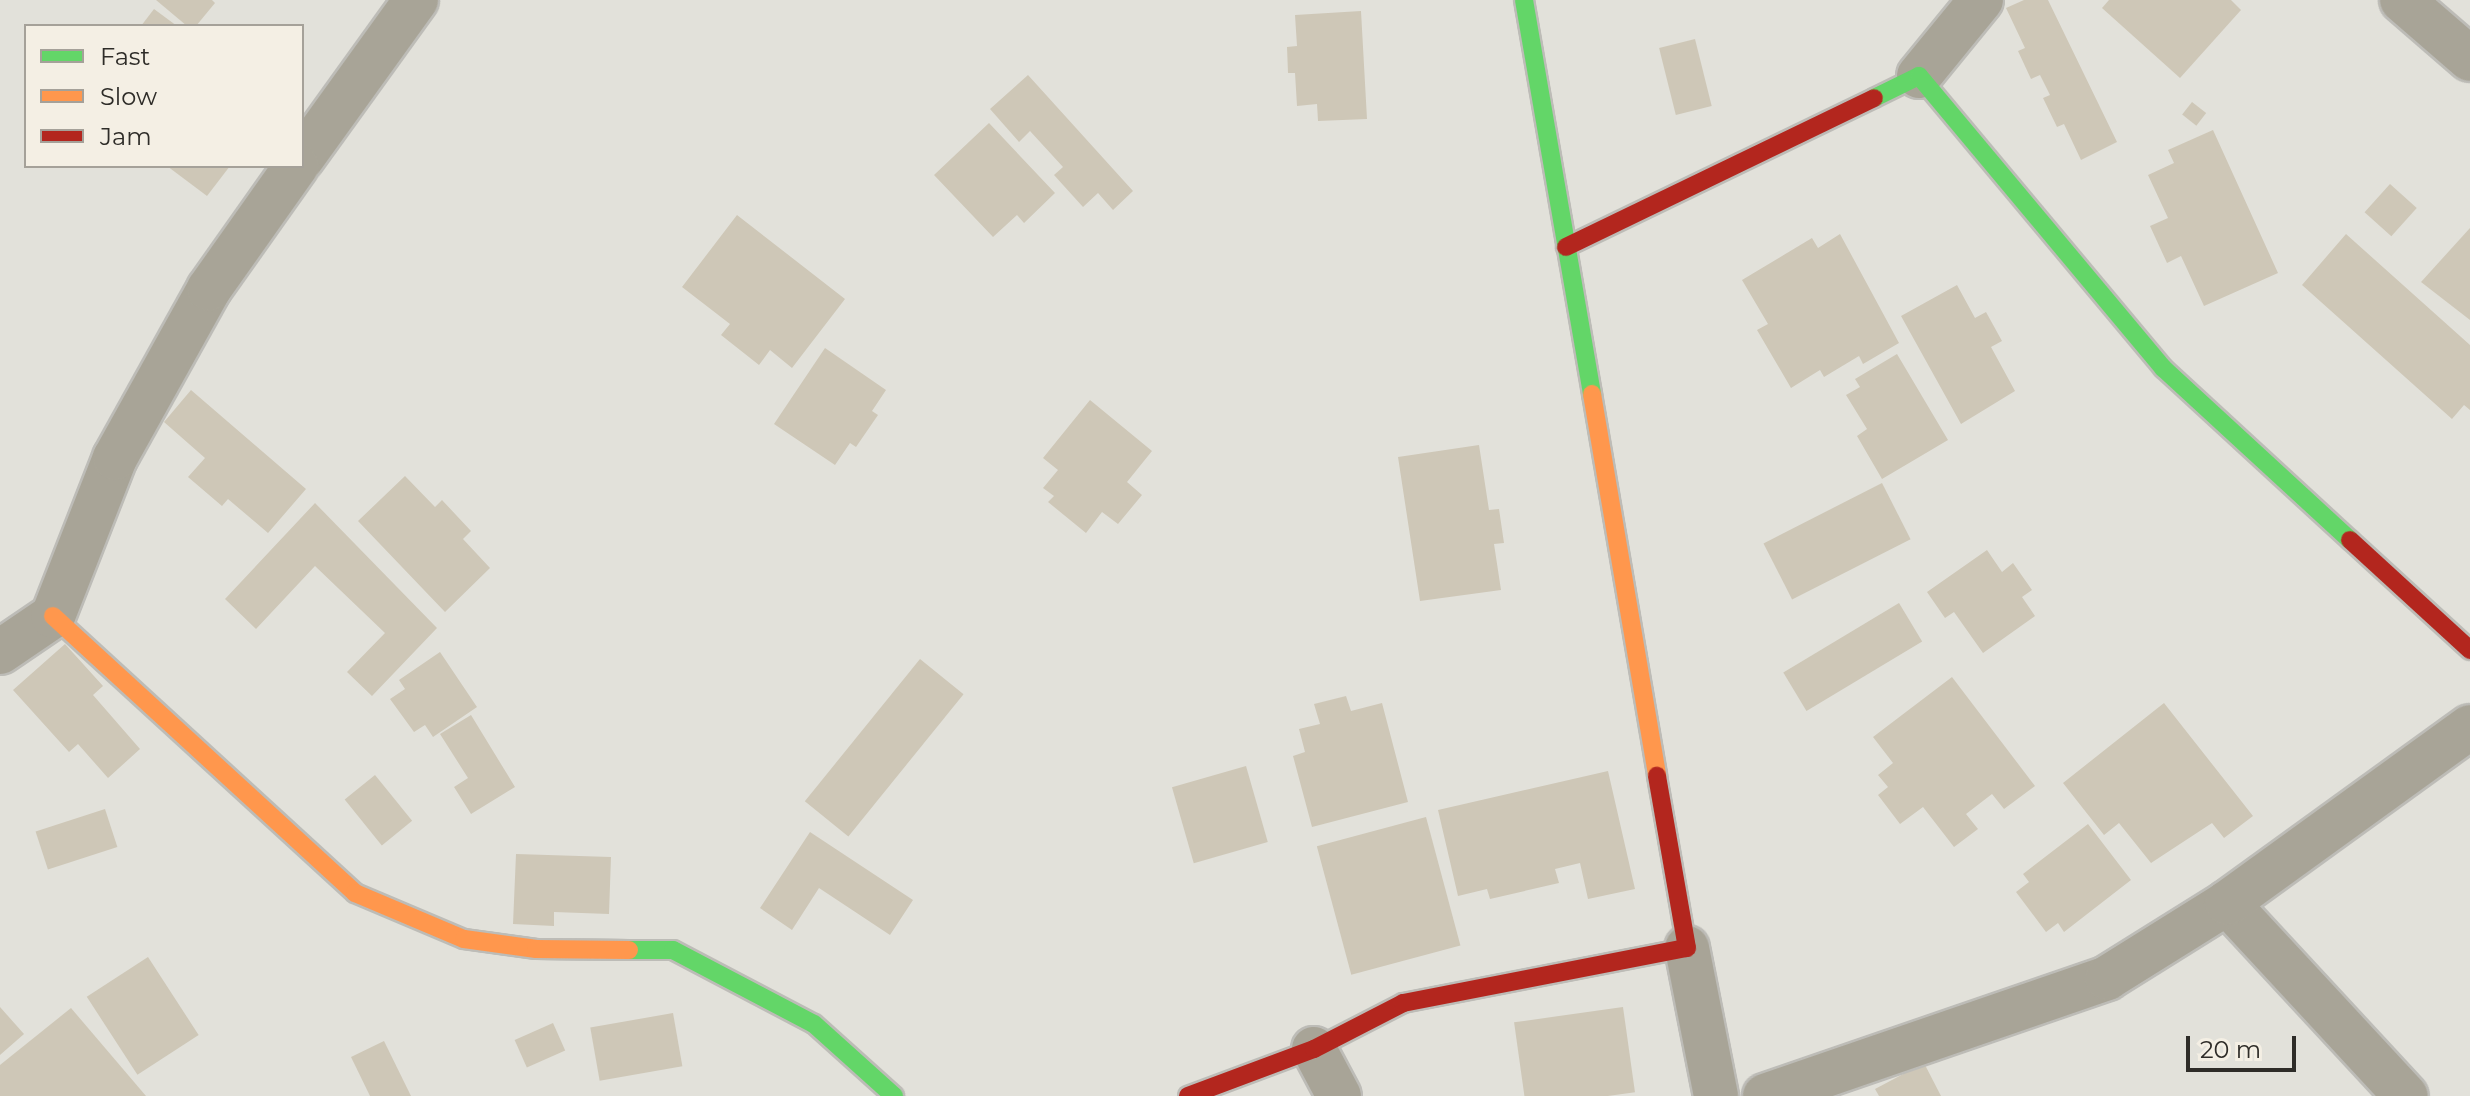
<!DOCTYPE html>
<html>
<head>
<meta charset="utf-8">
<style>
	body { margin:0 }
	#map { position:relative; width:2470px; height:1096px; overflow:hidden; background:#e2e1da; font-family:Montserrat,sans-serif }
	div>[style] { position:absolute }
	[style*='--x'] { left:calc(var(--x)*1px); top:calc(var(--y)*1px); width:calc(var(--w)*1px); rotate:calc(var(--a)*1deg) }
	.building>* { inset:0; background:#cec7b7; transform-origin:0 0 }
	.roads { filter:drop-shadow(2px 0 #bdbcb7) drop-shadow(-2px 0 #bdbcb7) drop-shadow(0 2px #bdbcb7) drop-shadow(0 -2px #bdbcb7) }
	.street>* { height:44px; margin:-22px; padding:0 22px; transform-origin:22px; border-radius:22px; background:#a8a497 }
	.fast>* { height:18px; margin:-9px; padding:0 9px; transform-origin:9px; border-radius:9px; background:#63d668 }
	.slow>* { height:18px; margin:-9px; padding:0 9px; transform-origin:9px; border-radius:9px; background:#ff974d }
	.jam>* { height:18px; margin:-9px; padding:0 9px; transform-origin:9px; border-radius:9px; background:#b3261e }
	span { translate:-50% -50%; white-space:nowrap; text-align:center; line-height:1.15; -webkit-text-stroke:6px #f4efe4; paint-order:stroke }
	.legend { position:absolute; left:24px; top:24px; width:280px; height:144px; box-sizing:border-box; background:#f4efe4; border:2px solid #a5a199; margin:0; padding:10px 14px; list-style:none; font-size:24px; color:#2e2c28 }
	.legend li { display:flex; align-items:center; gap:16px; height:40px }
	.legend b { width:40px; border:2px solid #a5a199 }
	.scale { position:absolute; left:2186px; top:1036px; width:110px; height:36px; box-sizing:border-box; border:4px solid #2e2c28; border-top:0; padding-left:10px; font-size:24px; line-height:28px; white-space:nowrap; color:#2e2c28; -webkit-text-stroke:6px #f4efe4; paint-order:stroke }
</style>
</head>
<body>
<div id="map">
	<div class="building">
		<i style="clip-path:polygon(156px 0,212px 0,215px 3px,196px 26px,187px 26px)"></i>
		<i style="clip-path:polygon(2024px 0,2048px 0,2117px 142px,2081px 160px,2064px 124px,2057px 127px,2043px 98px,2050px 95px,2040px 75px,2031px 79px,2018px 51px,2025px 48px,2006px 8px)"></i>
		<i style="clip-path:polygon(2109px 0,2231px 0,2241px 10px,2180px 78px,2102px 8px)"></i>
		<i style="clip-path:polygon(154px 9px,177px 26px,141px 26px)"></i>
		<i style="clip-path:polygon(1361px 11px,1367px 119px,1318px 121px,1317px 104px,1297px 106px,1295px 73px,1288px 73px,1287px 47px,1297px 46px,1295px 15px)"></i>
		<i style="left:1695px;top:39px;width:69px;height:37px;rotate:76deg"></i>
		<i style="clip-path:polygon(1028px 75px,1133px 191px,1113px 210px,1098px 193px,1083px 207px,1054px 175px,1063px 167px,1030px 131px,1019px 142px,990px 109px)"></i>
		<i style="left:2192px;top:102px;width:18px;height:16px;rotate:38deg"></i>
		<i style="clip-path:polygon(989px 123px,1055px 193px,1024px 223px,1017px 215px,993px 237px,934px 175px)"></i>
		<i style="clip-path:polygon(2213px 130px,2278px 273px,2204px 306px,2181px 256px,2167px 263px,2150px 226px,2168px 218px,2148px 175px,2174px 163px,2168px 150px)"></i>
		<i style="clip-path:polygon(167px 166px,230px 166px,207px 196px)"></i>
		<i style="left:2390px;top:184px;width:36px;height:38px;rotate:42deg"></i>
		<i style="clip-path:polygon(737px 215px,845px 299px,792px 368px,770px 350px,759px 365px,721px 335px,730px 324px,682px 287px)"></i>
		<i style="clip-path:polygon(2470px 228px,2470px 320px,2421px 282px)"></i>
		<i style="clip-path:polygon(1840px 234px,1899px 343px,1863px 364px,1859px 356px,1824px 377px,1820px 370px,1791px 388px,1757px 330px,1768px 324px,1742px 280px,1812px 238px,1818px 248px)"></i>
		<i style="clip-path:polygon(2346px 234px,2470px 345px,2470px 410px,2464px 405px,2452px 419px,2302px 285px)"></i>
		<i style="clip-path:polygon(1957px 285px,1975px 318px,1986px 312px,2002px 341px,1991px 347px,2015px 391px,1961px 424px,1901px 316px)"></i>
		<i style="clip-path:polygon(825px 348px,886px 390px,872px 411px,878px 415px,856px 447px,850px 443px,835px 465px,774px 424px)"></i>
		<i style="clip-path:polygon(1897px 354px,1948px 440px,1882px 479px,1857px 436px,1867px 429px,1846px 395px,1860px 387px,1855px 379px)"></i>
		<i style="clip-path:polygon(191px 390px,306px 489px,268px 533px,228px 499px,222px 506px,188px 477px,205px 458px,164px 422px)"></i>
		<i style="clip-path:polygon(1090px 400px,1152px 451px,1127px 482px,1142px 495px,1118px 524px,1102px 512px,1086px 533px,1048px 502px,1054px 496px,1043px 488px,1058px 470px,1043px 458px)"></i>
		<i style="clip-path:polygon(1479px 445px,1489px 510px,1499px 509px,1504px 543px,1494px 544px,1501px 590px,1420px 601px,1398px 457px)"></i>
		<i style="clip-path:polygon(405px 476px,435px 507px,442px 500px,471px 531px,463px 539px,490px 568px,445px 612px,358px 521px)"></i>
		<i style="left:1882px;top:483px;width:63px;height:133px;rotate:63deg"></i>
		<i style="clip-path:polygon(315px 503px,437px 628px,372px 696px,347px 672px,385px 633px,315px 566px,256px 629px,225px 599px)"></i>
		<i style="clip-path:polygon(1987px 550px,2002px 572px,2013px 563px,2032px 590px,2022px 597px,2035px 616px,1983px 653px,1954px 612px,1945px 618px,1927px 592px)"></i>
		<i style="left:1899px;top:603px;width:45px;height:135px;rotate:59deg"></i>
		<i style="clip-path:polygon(65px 644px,103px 686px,93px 695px,140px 749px,108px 778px,78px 744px,69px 752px,13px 690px)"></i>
		<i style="clip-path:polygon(440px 652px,477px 707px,433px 737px,425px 725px,414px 732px,390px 699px,405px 689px,399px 680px)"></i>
		<i style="left:920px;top:659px;width:56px;height:183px;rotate:39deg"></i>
		<i style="clip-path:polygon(1952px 677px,2035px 786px,2004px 809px,1992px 794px,1966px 814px,1978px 829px,1954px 847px,1923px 807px,1900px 824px,1878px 795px,1888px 787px,1878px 775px,1893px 763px,1873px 737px)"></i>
		<i style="clip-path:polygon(1346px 696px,1351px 711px,1382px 703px,1408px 802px,1312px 827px,1293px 756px,1305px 752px,1299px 729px,1320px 724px,1314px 704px)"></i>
		<i style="clip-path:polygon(2164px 703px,2253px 816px,2224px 838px,2212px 823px,2151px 863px,2119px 823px,2104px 835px,2063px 783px)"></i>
		<i style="clip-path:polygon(471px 715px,515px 787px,471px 814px,454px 787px,468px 778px,440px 734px)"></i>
		<i style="left:1246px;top:766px;width:79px;height:77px;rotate:74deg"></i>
		<i style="clip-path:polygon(1608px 771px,1635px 889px,1588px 899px,1580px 863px,1555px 869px,1559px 883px,1490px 899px,1487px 889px,1458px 896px,1438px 810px)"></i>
		<i style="left:375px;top:775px;width:59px;height:39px;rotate:51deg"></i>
		<i style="left:105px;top:809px;width:40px;height:73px;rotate:72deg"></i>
		<i style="left:1426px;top:817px;width:133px;height:113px;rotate:75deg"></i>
		<i style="clip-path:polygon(2088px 824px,2131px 880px,2064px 932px,2058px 923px,2046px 932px,2016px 892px,2029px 882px,2023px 874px)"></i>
		<i style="clip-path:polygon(810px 832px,913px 900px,890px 935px,819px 888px,792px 930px,760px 908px)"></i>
		<i style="clip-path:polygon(516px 854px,611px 857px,609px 914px,554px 912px,554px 926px,513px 924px)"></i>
		<i style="left:148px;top:957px;width:93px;height:73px;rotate:57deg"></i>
		<i style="clip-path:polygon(0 1007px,24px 1034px,0 1055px)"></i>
		<i style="left:1623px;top:1007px;width:86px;height:110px;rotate:82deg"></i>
		<i style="clip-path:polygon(71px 1008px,146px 1096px,0 1096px,0 1065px)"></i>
		<i style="left:673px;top:1013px;width:54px;height:84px;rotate:80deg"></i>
		<i style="left:553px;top:1023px;width:30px;height:42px;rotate:66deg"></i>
		<i style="clip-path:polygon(384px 1041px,411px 1096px,370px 1096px,351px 1057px)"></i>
		<i style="clip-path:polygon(1924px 1063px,1941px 1096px,1879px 1096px,1875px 1089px)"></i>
	</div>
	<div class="roads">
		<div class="street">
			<i style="--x:2402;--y:0;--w:90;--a:40.9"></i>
			<i style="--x:1919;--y:76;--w:98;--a:-50.8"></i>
			<i style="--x:302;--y:158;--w:195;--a:-54.2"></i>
			<i style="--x:0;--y:652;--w:64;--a:-34.2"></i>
			<i style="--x:53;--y:616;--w:170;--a:-68.6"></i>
			<i style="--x:115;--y:458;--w:193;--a:-60.9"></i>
			<i style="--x:209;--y:289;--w:151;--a:-54.7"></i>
			<i style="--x:2227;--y:903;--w:263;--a:47.2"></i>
			<i style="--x:1687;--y:948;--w:151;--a:78.9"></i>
			<i style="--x:1314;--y:1049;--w:53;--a:62"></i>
			<i style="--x:1765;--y:1096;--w:362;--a:-19"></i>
			<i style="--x:2107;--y:978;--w:142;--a:-32"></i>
			<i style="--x:2227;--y:903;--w:300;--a:-35.9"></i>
		</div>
		<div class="fast">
			<i style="--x:1524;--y:0;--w:400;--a:80.2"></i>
			<i style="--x:1874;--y:98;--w:50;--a:-26.1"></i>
			<i style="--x:1919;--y:76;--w:381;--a:50.1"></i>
			<i style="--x:2163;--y:368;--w:254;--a:42.6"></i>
			<i style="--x:629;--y:950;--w:44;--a:0"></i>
			<i style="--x:673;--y:950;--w:159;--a:27.7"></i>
			<i style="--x:814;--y:1024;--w:108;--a:42"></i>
		</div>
		<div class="slow">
			<i style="--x:1592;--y:394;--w:387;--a:80.3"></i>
			<i style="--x:53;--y:616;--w:410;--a:42.5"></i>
			<i style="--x:355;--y:893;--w:118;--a:22.9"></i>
			<i style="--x:464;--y:939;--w:73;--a:7.9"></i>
			<i style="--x:536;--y:949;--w:93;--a:0.6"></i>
		</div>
		<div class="jam">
			<i style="--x:1566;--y:247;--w:342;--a:-25.8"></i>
			<i style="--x:2350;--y:540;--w:163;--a:42.5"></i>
			<i style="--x:1188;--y:1096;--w:134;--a:-20.5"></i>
			<i style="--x:1314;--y:1049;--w:100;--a:-27.3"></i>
			<i style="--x:1403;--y:1003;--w:289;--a:-11"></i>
			<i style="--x:1687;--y:948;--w:175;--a:-99.9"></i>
		</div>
	</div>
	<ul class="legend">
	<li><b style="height:10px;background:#63d668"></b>Fast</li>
	<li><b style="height:10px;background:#ff974d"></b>Slow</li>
	<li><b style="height:10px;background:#b3261e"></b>Jam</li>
	</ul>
	<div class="scale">20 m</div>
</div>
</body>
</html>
